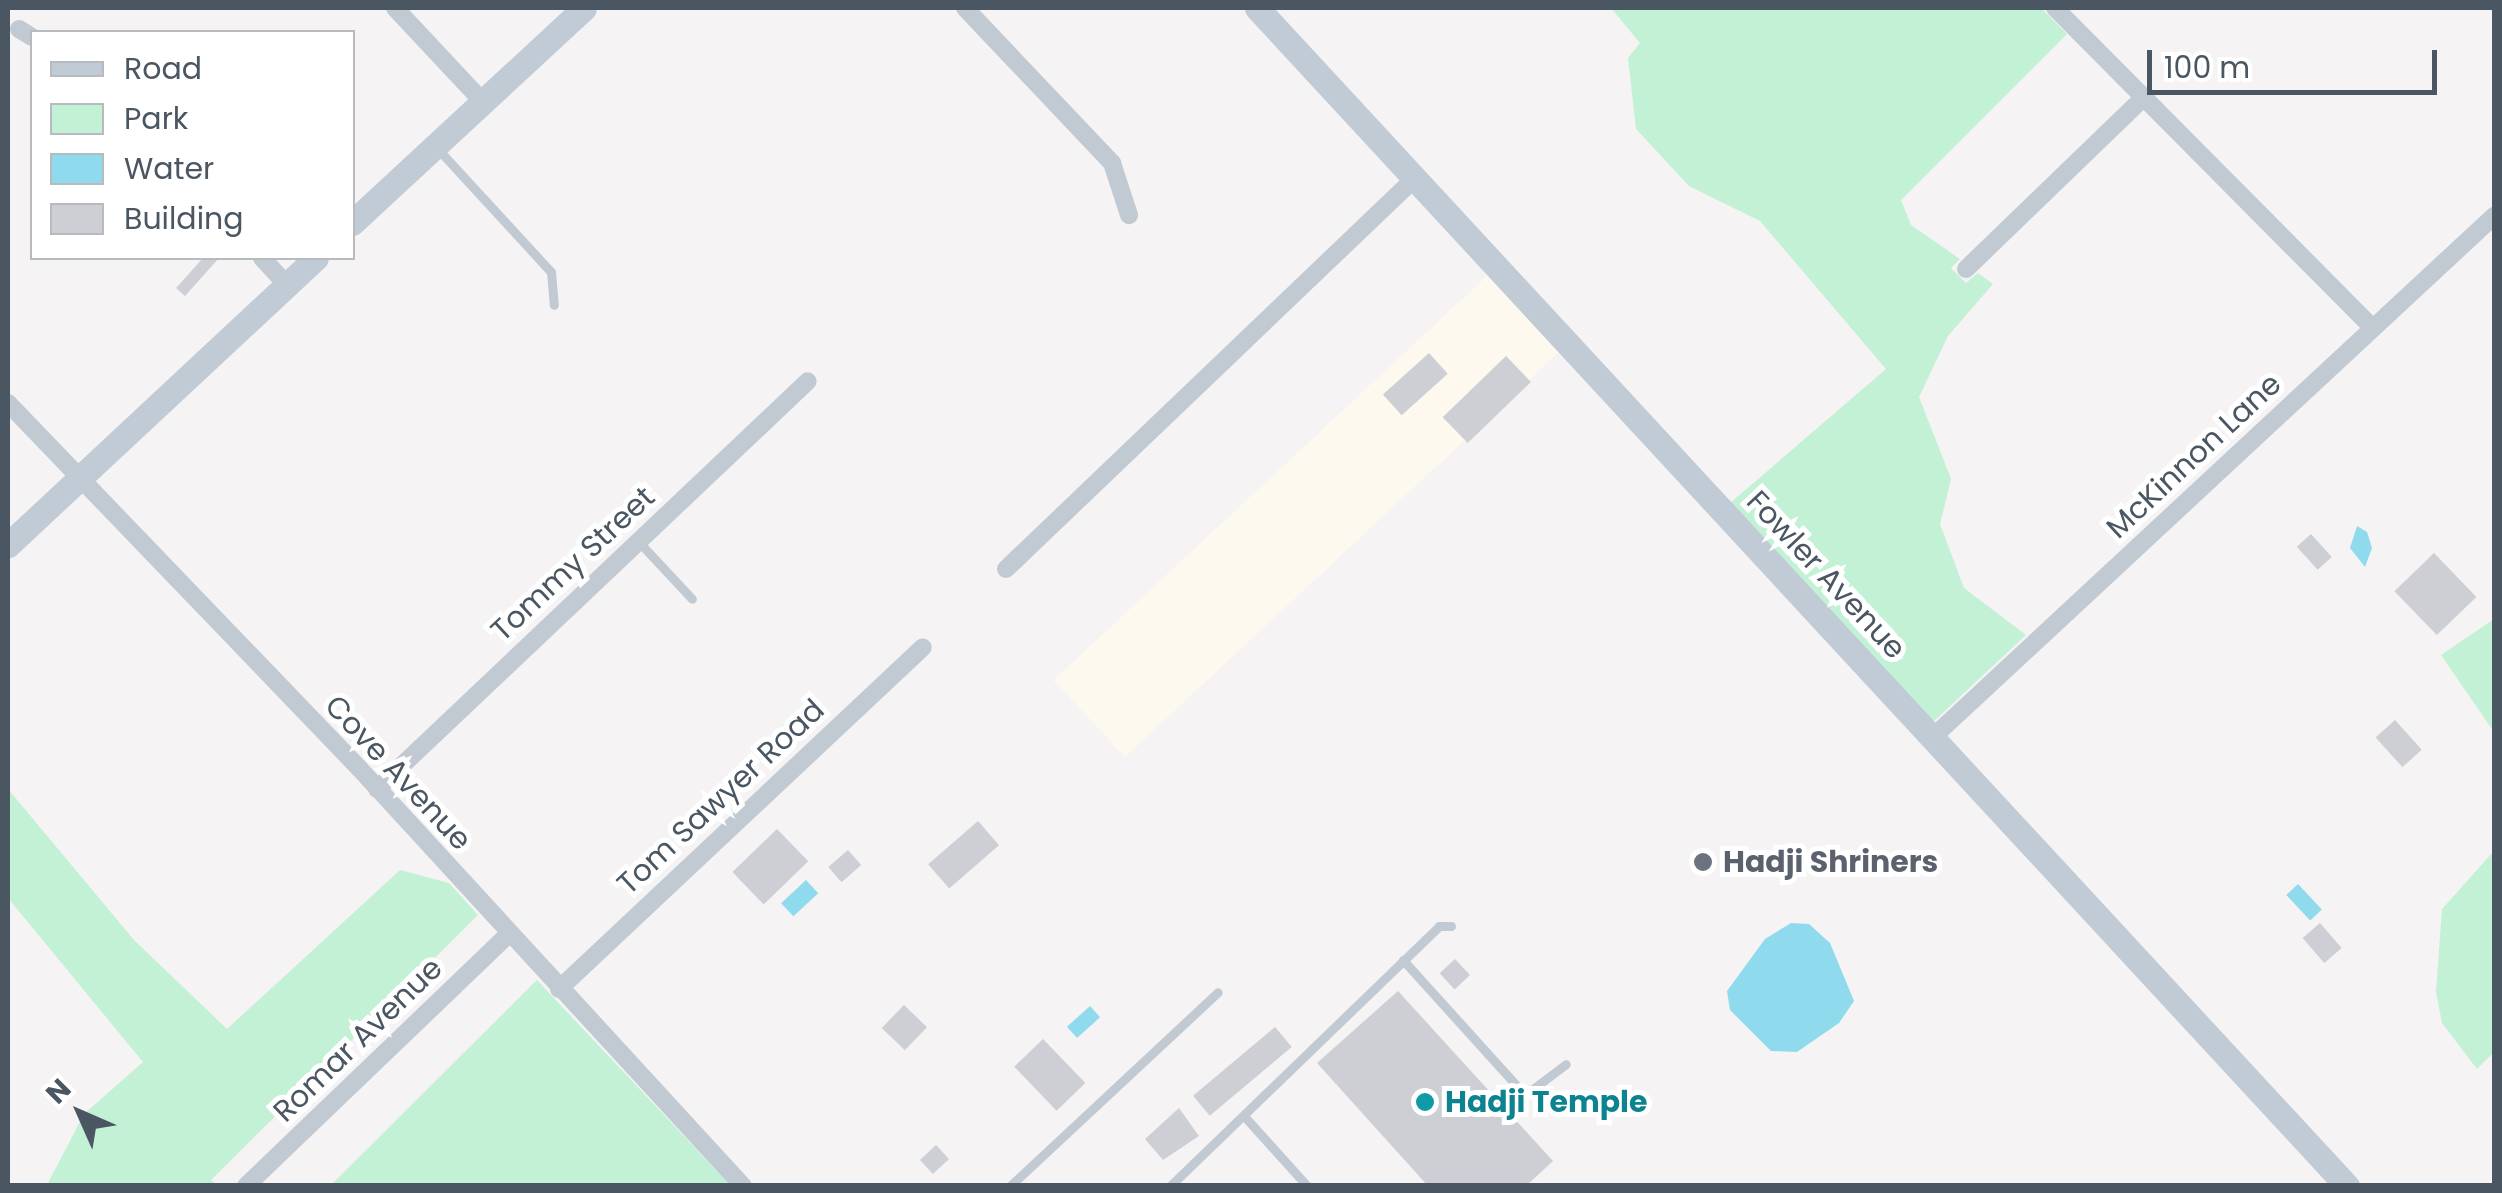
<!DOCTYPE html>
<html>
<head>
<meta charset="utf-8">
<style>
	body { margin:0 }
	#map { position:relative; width:2502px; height:1193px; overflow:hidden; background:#f5f3f3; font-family:Poppins,sans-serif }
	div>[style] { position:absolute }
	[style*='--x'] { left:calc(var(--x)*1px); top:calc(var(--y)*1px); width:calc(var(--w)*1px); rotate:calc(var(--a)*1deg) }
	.commercial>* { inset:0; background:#fdf9ef; transform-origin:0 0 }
	.green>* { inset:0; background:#c3f1d5 }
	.water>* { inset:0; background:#90daee; transform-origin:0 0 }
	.building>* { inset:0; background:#cdcfd5; transform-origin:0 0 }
	.lane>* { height:9px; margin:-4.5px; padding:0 4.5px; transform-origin:4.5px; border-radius:4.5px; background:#c1cad2 }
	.street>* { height:18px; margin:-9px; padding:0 9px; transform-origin:9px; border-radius:9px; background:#c1cad2 }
	.secondary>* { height:25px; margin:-12.5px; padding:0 12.5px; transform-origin:12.5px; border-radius:12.5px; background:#c1cbd6 }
	.dots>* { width:28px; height:28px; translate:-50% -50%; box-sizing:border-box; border:5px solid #fff; border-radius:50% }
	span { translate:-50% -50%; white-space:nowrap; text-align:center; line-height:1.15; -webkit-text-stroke:10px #fff; paint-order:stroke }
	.street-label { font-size:30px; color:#4a5661 }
	.worship-label { font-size:30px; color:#5b616d; font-weight:700 }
	.left { translate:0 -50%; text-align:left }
	.culture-label { font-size:30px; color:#0d838f; font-weight:700 }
	.frame { position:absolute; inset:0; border:10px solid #4a5661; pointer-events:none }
	.legend { position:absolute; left:30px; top:30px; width:325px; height:230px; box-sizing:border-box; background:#fff; border:2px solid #b7bbc0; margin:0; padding:12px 18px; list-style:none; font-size:30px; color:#4a5661 }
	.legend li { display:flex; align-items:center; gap:20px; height:50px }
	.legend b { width:50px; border:2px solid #b7bbc0 }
	.north { position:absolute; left:30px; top:1063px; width:100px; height:100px; -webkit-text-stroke:8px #fff; paint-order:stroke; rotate:315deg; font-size:28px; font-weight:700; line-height:40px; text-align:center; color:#4a5661 }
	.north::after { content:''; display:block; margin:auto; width:35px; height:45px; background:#4a5661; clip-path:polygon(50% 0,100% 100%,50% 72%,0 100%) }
	.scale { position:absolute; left:2147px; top:50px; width:290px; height:45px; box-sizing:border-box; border:5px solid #4a5661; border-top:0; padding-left:12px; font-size:30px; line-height:35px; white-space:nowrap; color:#4a5661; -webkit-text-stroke:8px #fff; paint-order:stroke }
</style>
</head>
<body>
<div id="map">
	<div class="commercial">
		<i style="left:1490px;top:273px;width:105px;height:597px;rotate:47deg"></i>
	</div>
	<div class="green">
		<i style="clip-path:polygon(1611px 8px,2041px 8px,2067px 34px,1901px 200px,1911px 225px,1960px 259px,1951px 268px,1966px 283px,1978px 273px,1993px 284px,1948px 336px,1919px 397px,1951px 479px,1940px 524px,1964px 588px,2026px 635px,1932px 723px,1729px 504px,1886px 369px,1760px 221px,1689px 186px,1636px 129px,1628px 58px,1640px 43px)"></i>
		<i style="clip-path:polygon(2494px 619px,2494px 732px,2441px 655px)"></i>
		<i style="clip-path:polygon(8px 789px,134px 940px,227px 1029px,400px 870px,449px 883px,478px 915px,211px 1180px,217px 1185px,47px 1185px,84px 1114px,143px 1062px,8px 898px)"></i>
		<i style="clip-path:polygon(2494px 851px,2494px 1052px,2477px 1069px,2442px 1023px,2436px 992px,2442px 909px)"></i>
		<i style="clip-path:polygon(537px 980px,730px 1185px,331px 1185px)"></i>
	</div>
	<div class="water">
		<i style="clip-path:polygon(2357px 526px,2367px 532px,2372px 548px,2365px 567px,2350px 548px)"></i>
		<i style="left:806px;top:880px;width:18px;height:34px;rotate:47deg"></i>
		<i style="left:2298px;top:884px;width:35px;height:16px;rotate:47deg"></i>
		<i style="clip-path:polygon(1791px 923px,1809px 924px,1830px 943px,1854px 1001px,1839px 1023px,1797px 1052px,1771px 1051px,1730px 1010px,1727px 991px,1765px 939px)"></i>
		<i style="left:1090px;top:1006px;width:15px;height:31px;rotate:48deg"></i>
	</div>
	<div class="building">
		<i style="clip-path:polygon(203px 258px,219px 258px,185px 296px,176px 288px)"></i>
		<i style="left:1429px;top:353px;width:28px;height:62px;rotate:48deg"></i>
		<i style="left:1506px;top:356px;width:36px;height:88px;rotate:46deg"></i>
		<i style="left:2311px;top:534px;width:31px;height:19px;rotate:48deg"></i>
		<i style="left:2434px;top:553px;width:61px;height:55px;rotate:46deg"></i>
		<i style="left:2395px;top:720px;width:40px;height:26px;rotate:48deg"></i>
		<i style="left:978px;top:821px;width:32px;height:66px;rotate:49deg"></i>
		<i style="left:777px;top:829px;width:45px;height:62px;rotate:46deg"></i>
		<i style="left:848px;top:850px;width:20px;height:26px;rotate:49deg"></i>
		<i style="left:2320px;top:923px;width:33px;height:23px;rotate:49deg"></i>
		<i style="left:1455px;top:959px;width:22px;height:21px;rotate:47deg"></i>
		<i style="clip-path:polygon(1398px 991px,1553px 1161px,1526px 1186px,1428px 1186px,1317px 1063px)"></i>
		<i style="left:904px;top:1005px;width:32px;height:32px;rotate:44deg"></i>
		<i style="left:1275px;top:1027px;width:26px;height:107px;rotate:50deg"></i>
		<i style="left:1043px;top:1039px;width:61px;height:40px;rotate:46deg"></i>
		<i style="clip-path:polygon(1179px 1108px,1199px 1136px,1163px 1160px,1145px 1139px)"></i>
		<i style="left:936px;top:1145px;width:19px;height:22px;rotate:47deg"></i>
	</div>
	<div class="lane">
		<i style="--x:437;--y:148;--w:168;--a:47.4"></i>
		<i style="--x:551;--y:272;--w:33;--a:85"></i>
		<i style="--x:638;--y:541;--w:79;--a:47"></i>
		<i style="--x:1403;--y:960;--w:182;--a:47.9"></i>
		<i style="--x:1525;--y:1095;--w:51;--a:-37.1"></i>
		<i style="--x:1244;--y:1116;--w:94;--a:48"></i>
		<i style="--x:1010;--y:1186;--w:284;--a:-43"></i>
		<i style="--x:1170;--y:1186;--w:374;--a:-44"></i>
		<i style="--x:1439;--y:926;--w:12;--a:0"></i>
	</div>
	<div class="street">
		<i style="--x:395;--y:8;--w:129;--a:46.9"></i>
		<i style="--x:965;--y:8;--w:214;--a:46.5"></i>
		<i style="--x:1112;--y:163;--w:55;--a:71.9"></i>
		<i style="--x:2055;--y:8;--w:451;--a:45.2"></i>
		<i style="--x:19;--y:29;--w:15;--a:32"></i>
		<i style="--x:262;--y:258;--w:37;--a:47"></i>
		<i style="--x:1966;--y:269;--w:248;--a:-44"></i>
		<i style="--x:8;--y:403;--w:505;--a:46.12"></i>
		<i style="--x:358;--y:767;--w:569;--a:47.42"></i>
		<i style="--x:1006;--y:569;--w:566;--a:-43.71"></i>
		<i style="--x:1932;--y:738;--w:767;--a:-42.89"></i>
		<i style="--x:377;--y:789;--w:593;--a:-43.43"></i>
		<i style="--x:559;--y:989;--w:499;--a:-43.2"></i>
		<i style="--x:246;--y:1186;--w:364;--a:-43.8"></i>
	</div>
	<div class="secondary">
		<i style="--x:1257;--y:8;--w:1605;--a:47.22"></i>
		<i style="--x:352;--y:223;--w:316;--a:-42.8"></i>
		<i style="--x:8;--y:545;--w:421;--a:-43"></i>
	</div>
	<div class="dots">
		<i style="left:1703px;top:862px;background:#6b7280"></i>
		<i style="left:1425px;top:1102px;background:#0f9aa8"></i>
	</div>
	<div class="street-label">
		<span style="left:2194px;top:456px;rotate:-43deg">McKinnon Lane</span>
		<span style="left:573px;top:564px;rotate:-43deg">Tommy Street</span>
		<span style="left:1826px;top:575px;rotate:47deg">Fowler Avenue</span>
		<span style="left:398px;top:773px;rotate:47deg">Cove Avenue</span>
		<span style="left:721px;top:797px;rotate:-43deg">Tom Sawyer Road</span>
		<span style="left:358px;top:1040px;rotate:-44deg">Romar Avenue</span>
	</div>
	<div class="worship-label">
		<span class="left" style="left:1723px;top:862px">Hadji Shriners</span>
	</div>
	<div class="culture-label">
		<span class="left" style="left:1445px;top:1102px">Hadji Temple</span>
	</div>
	<div class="frame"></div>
	<ul class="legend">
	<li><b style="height:12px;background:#c1cbd6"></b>Road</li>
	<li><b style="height:28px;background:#c3f1d5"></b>Park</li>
	<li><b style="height:28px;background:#90daee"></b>Water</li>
	<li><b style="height:28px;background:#cdcfd5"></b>Building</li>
	</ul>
	<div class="north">N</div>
	<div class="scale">100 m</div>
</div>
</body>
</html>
